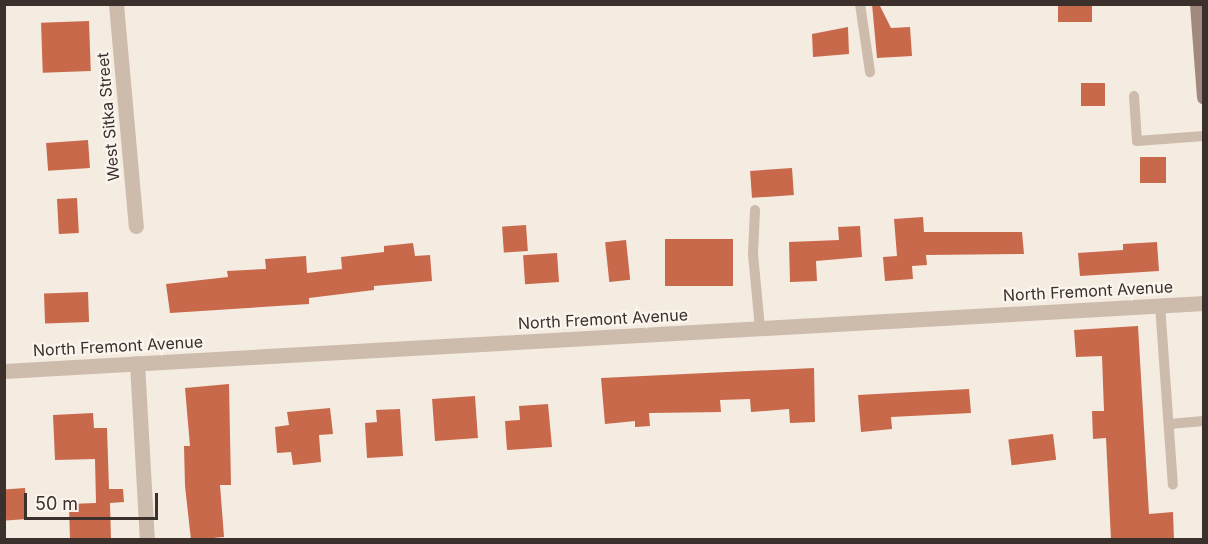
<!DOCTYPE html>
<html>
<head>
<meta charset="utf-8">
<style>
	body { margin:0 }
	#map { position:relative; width:1208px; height:544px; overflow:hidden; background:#f4ebe1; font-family:Inter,sans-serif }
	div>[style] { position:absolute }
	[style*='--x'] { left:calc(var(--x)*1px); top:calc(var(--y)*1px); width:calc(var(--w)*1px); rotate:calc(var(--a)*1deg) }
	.building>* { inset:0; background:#c8694b; transform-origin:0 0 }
	.service>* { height:10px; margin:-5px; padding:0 5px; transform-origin:5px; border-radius:5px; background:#cdbbac }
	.minor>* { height:15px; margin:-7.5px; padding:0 7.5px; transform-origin:7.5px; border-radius:7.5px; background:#cdbbac }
	.secondary>* { height:15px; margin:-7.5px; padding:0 7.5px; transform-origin:7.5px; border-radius:7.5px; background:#a18a7d }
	span { translate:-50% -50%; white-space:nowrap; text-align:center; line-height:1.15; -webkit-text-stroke:4.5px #fbf5ee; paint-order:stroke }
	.street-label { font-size:16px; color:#3b302b }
	.frame { position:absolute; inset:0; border:6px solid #3b302b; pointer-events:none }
	.scale { position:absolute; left:24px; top:493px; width:134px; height:27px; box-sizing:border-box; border:3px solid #3b302b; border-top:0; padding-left:8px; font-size:18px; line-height:21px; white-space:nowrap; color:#3b302b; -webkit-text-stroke:4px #fbf5ee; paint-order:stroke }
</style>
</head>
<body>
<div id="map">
	<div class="building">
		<i style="clip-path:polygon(872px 4px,879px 4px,891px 28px,910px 27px,912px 56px,877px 58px)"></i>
		<i style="left:1058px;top:4px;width:34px;height:18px"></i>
		<i style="left:89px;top:21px;width:50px;height:48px;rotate:88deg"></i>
		<i style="clip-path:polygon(848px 27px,849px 54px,813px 57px,812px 34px)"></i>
		<i style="left:1081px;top:83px;width:24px;height:23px"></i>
		<i style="left:88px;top:140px;width:28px;height:42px;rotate:86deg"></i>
		<i style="left:1140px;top:157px;width:26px;height:26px"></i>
		<i style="left:792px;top:168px;width:27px;height:42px;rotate:86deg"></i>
		<i style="left:77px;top:198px;width:35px;height:20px;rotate:87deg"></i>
		<i style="clip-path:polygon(923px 217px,924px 232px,1022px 232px,1024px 254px,926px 255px,927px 265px,912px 266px,913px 279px,885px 281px,883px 257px,897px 256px,894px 219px)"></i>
		<i style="left:526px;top:225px;width:26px;height:24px;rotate:86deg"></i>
		<i style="clip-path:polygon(860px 226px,862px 257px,816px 261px,817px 281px,790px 282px,789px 242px,839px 240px,838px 227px)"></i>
		<i style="left:665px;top:239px;width:68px;height:47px"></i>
		<i style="left:626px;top:240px;width:40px;height:21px;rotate:84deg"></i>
		<i style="clip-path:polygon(1157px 242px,1159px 271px,1080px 276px,1078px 253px,1123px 250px,1123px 244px)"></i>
		<i style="clip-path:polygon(413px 243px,415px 256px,430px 255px,432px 281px,374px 286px,374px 290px,309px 298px,309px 304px,170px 313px,166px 284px,228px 277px,227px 271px,266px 269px,265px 259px,306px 256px,307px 273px,342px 269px,341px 257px,384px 252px,384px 246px)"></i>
		<i style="left:557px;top:253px;width:29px;height:34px;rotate:86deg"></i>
		<i style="left:88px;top:292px;width:30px;height:44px;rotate:88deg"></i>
		<i style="clip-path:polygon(1138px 326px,1149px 514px,1173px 512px,1174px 540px,1111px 540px,1106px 438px,1093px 439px,1092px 411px,1104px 411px,1102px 356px,1076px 357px,1074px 330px)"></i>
		<i style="clip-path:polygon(814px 368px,815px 422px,790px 423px,789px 409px,751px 412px,750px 399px,720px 400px,721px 412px,649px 413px,650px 426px,635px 427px,635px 421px,605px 424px,601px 378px)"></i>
		<i style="clip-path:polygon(229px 384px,231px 485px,220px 485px,224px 537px,191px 540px,185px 486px,184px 446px,190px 446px,185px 388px)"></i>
		<i style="clip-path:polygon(969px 389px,971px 413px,891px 417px,892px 429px,861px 432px,858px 395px)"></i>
		<i style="left:475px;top:396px;width:42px;height:43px;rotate:86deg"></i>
		<i style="clip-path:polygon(548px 404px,552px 447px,507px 450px,505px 421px,520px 420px,519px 406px)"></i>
		<i style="clip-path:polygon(330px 408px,333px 434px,319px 435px,321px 462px,293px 465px,291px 452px,277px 453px,275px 427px,289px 425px,287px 412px)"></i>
		<i style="clip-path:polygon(400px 409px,403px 456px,367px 458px,365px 423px,377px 422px,376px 410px)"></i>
		<i style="clip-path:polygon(93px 413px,94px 428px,107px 428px,109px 489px,123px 489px,124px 502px,110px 503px,111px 540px,70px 540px,69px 504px,96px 503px,95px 459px,55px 460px,53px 415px)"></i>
		<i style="left:1053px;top:434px;width:26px;height:45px;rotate:83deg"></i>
		<i style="left:25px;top:488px;width:31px;height:21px;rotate:86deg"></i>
	</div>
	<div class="service">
		<i style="--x:860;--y:4;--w:69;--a:81.6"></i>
		<i style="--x:1134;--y:96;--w:45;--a:86.2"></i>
		<i style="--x:1137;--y:141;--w:67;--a:-4.3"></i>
		<i style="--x:755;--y:210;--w:44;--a:92.6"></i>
		<i style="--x:753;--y:254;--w:74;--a:84.6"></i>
		<i style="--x:1160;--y:305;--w:180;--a:85.9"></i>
		<i style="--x:1169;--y:424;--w:35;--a:-5"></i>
	</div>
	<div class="minor">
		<i style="--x:116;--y:4;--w:223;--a:84.9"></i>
		<i style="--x:137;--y:363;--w:177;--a:86.8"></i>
		<i style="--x:4;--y:371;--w:1202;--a:-3.24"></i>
	</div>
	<div class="secondary">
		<i style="--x:1197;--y:4;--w:93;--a:85.7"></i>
	</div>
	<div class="street-label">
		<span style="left:108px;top:117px;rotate:-95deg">West Sitka Street</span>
		<span style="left:1088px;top:291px;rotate:-3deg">North Fremont Avenue</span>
		<span style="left:603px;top:319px;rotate:-3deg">North Fremont Avenue</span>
		<span style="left:118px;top:346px;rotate:-3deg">North Fremont Avenue</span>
	</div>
	<div class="frame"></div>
	<div class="scale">50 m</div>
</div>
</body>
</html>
